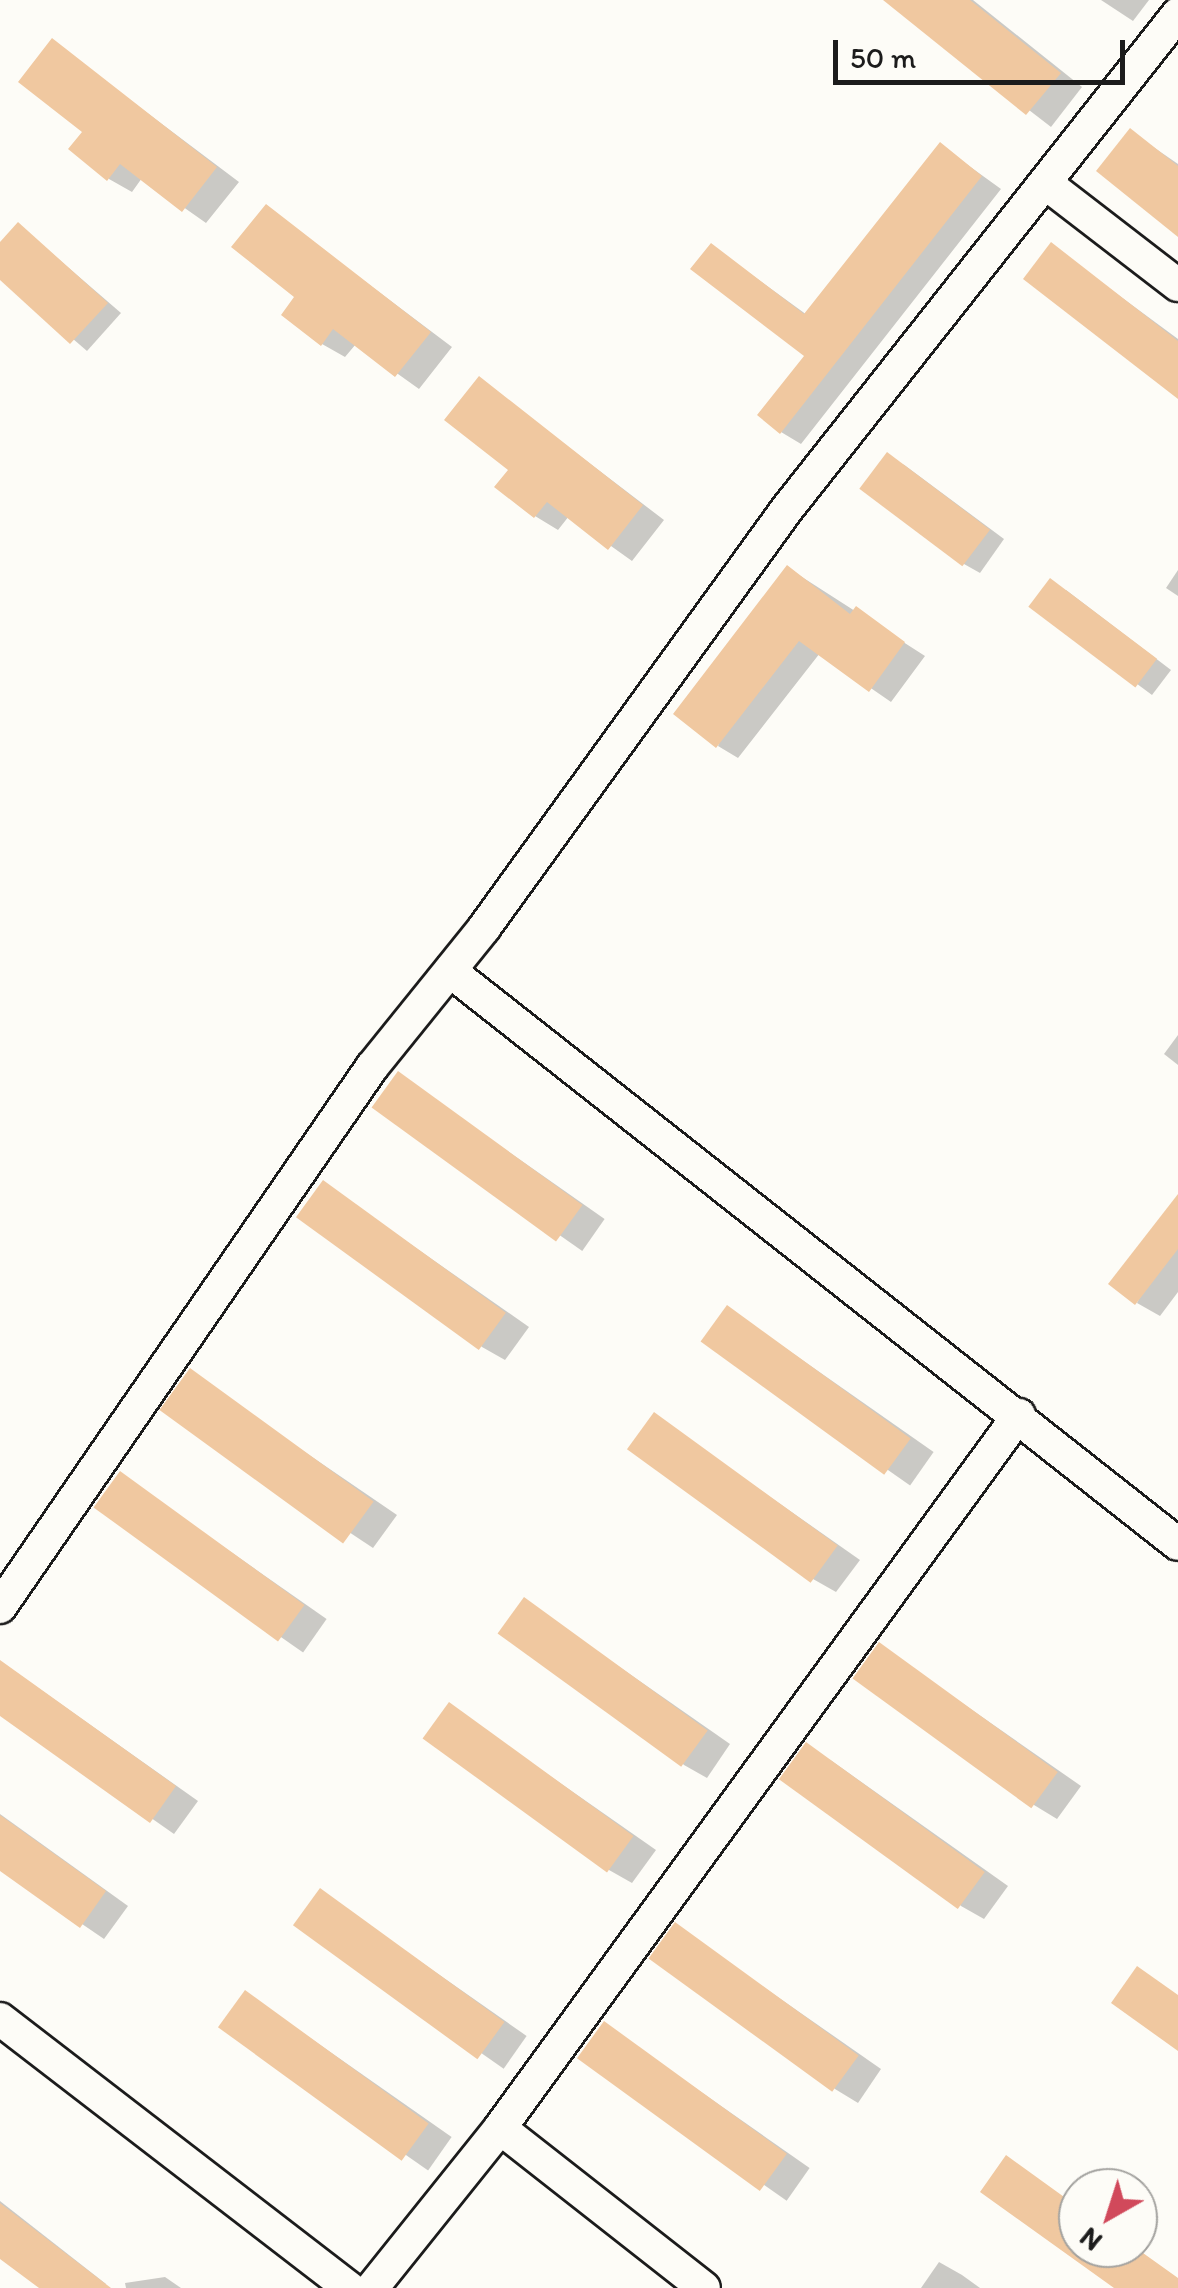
<!DOCTYPE html>
<html>
<head>
<meta charset="utf-8">
<style>
	body { margin:0 }
	#map { position:relative; width:1178px; height:2288px; overflow:hidden; background:#fdfcf7; font-family:Itim,sans-serif }
	div>[style] { position:absolute }
	[style*='--x'] { left:calc(var(--x)*1px); top:calc(var(--y)*1px); width:calc(var(--w)*1px); rotate:calc(var(--a)*1deg) }
	.shadow>* { inset:0; background:#0003; transform-origin:0 0 }
	.building>* { inset:0; background:#f0c8a0; transform-origin:0 0 }
	.roads { filter:drop-shadow(2px 0 #1c1c1c) drop-shadow(-2px 0 #1c1c1c) drop-shadow(0 2px #1c1c1c) drop-shadow(0 -2px #1c1c1c) }
	.street>* { height:32px; margin:-16px; padding:0 16px; transform-origin:16px; border-radius:16px; background:#fdfcf7 }
	span { translate:-50% -50%; white-space:nowrap; text-align:center; line-height:1.15; -webkit-text-stroke:10px #fdfcf7; paint-order:stroke }
	.north { position:absolute; left:1058px; top:2168px; width:100px; height:100px; box-sizing:border-box; background:#fdfcf7; border:2px solid #a3a29f; border-radius:50%; rotate:219deg; font-size:28px; font-weight:700; line-height:40px; text-align:center; color:#1c1c1c }
	.north::after { content:''; display:block; margin:auto; width:35px; height:45px; background:#d1495b; clip-path:polygon(50% 0,100% 100%,50% 72%,0 100%) }
	.scale { position:absolute; left:833px; top:40px; width:292px; height:45px; box-sizing:border-box; border:5px solid #1c1c1c; border-top:0; padding-left:12px; font-size:30px; line-height:35px; white-space:nowrap; color:#1c1c1c; -webkit-text-stroke:8px #fdfcf7; paint-order:stroke }
</style>
</head>
<body>
<div id="map">
	<div class="shadow">
		<i style="clip-path:polygon(887px 0,973px 0,1082px 87px,1051px 127px)"></i>
		<i style="clip-path:polygon(1101px 0,1149px 0,1133px 21px)"></i>
		<i style="clip-path:polygon(53px 42px,239px 182px,206px 223px,142px 178px,132px 192px,109px 179px)"></i>
		<i style="clip-path:polygon(1130px 131px,1178px 164px,1178px 233px)"></i>
		<i style="clip-path:polygon(940px 145px,1001px 189px,801px 444px,781px 432px,808px 355px,712px 246px,807px 315px)"></i>
		<i style="clip-path:polygon(266px 207px,452px 347px,419px 389px,356px 344px,345px 357px,322px 344px)"></i>
		<i style="clip-path:polygon(19px 225px,121px 313px,87px 351px,0 276px,0 245px)"></i>
		<i style="clip-path:polygon(1052px 246px,1178px 339px,1178px 396px)"></i>
		<i style="clip-path:polygon(479px 379px,664px 520px,632px 561px,569px 516px,558px 530px,535px 516px)"></i>
		<i style="clip-path:polygon(903px 464px,1004px 539px,980px 573px,964px 564px)"></i>
		<i style="clip-path:polygon(788px 568px,925px 656px,891px 702px,820px 653px,738px 758px,718px 746px)"></i>
		<i style="clip-path:polygon(1178px 570px,1178px 596px,1166px 588px)"></i>
		<i style="clip-path:polygon(1066px 590px,1171px 670px,1152px 695px,1032px 606px)"></i>
		<i style="clip-path:polygon(1178px 1035px,1178px 1065px,1164px 1054px)"></i>
		<i style="left:399px;top:1075px;width:251px;height:39px;rotate:35deg"></i>
		<i style="clip-path:polygon(323px 1183px,529px 1327px,505px 1360px,482px 1347px)"></i>
		<i style="clip-path:polygon(1178px 1215px,1178px 1292px,1160px 1316px,1137px 1303px)"></i>
		<i style="left:728px;top:1308px;width:251px;height:41px;rotate:35deg"></i>
		<i style="clip-path:polygon(211px 1388px,397px 1515px,373px 1548px,164px 1409px)"></i>
		<i style="clip-path:polygon(655px 1416px,860px 1560px,836px 1592px,813px 1579px)"></i>
		<i style="left:121px;top:1475px;width:251px;height:41px;rotate:35deg"></i>
		<i style="clip-path:polygon(525px 1601px,730px 1744px,707px 1778px,684px 1765px)"></i>
		<i style="clip-path:polygon(879px 1645px,1081px 1786px,1057px 1819px,1034px 1805px)"></i>
		<i style="clip-path:polygon(0 1661px,198px 1801px,174px 1834px,0 1712px)"></i>
		<i style="clip-path:polygon(450px 1706px,656px 1850px,632px 1883px,609px 1870px)"></i>
		<i style="clip-path:polygon(829px 1759px,1008px 1886px,984px 1919px,961px 1906px)"></i>
		<i style="clip-path:polygon(0 1814px,128px 1906px,104px 1939px,0 1868px)"></i>
		<i style="left:321px;top:1892px;width:251px;height:40px;rotate:35deg"></i>
		<i style="clip-path:polygon(676px 1926px,881px 2069px,858px 2103px,835px 2089px)"></i>
		<i style="left:246px;top:1993px;width:251px;height:41px;rotate:35deg"></i>
		<i style="left:604px;top:2024px;width:251px;height:40px;rotate:35deg"></i>
		<i style="clip-path:polygon(0 2201px,106px 2284px,103px 2288px,43px 2288px,0 2254px)"></i>
		<i style="clip-path:polygon(939px 2262px,962px 2275px,980px 2288px,921px 2288px)"></i>
		<i style="clip-path:polygon(165px 2277px,181px 2288px,126px 2288px,125px 2283px)"></i>
	</div>
	<div class="building">
		<i style="clip-path:polygon(883px 0,970px 0,1061px 73px,1026px 115px)"></i>
		<i style="clip-path:polygon(52px 38px,217px 167px,182px 212px,120px 164px,107px 181px,68px 149px,82px 132px,18px 82px)"></i>
		<i style="clip-path:polygon(1130px 128px,1178px 166px,1178px 237px,1096px 171px)"></i>
		<i style="clip-path:polygon(940px 142px,982px 176px,780px 434px,757px 415px,804px 356px,690px 269px,711px 243px,804px 314px)"></i>
		<i style="clip-path:polygon(266px 204px,431px 332px,395px 377px,333px 329px,321px 346px,281px 315px,294px 297px,231px 247px)"></i>
		<i style="clip-path:polygon(18px 222px,108px 303px,70px 344px,0 280px,0 242px)"></i>
		<i style="clip-path:polygon(1051px 242px,1178px 341px,1178px 399px,1023px 279px)"></i>
		<i style="clip-path:polygon(479px 376px,643px 505px,608px 550px,547px 502px,534px 518px,494px 487px,508px 470px,444px 420px)"></i>
		<i style="left:887px;top:452px;width:129px;height:46px;rotate:37deg"></i>
		<i style="clip-path:polygon(787px 565px,850px 614px,856px 606px,905px 642px,869px 692px,799px 641px,716px 748px,673px 714px)"></i>
		<i style="left:1050px;top:578px;width:134px;height:36px;rotate:37deg"></i>
		<i style="left:398px;top:1071px;width:228px;height:45px;rotate:36deg"></i>
		<i style="left:323px;top:1180px;width:226px;height:46px;rotate:36deg"></i>
		<i style="clip-path:polygon(1178px 1194px,1178px 1249px,1135px 1305px,1108px 1284px)"></i>
		<i style="left:727px;top:1305px;width:227px;height:45px;rotate:36deg"></i>
		<i style="left:190px;top:1368px;width:227px;height:52px;rotate:36deg"></i>
		<i style="left:654px;top:1412px;width:227px;height:46px;rotate:36deg"></i>
		<i style="left:120px;top:1471px;width:228px;height:45px;rotate:36deg"></i>
		<i style="left:524px;top:1597px;width:227px;height:45px;rotate:36deg"></i>
		<i style="left:879px;top:1642px;width:221px;height:45px;rotate:36deg"></i>
		<i style="clip-path:polygon(0 1660px,176px 1786px,150px 1823px,0 1716px)"></i>
		<i style="left:449px;top:1702px;width:228px;height:45px;rotate:36deg"></i>
		<i style="left:806px;top:1742px;width:221px;height:46px;rotate:36deg"></i>
		<i style="clip-path:polygon(0 1815px,106px 1891px,80px 1928px,0 1871px)"></i>
		<i style="left:320px;top:1888px;width:228px;height:46px;rotate:36deg"></i>
		<i style="left:675px;top:1922px;width:227px;height:45px;rotate:36deg"></i>
		<i style="clip-path:polygon(1137px 1966px,1178px 1995px,1178px 2051px,1111px 2003px)"></i>
		<i style="left:245px;top:1990px;width:227px;height:46px;rotate:36deg"></i>
		<i style="left:604px;top:2021px;width:226px;height:46px;rotate:36deg"></i>
		<i style="clip-path:polygon(1006px 2155px,1078px 2207px,1078px 2248px,1136px 2248px,1178px 2278px,1178px 2288px,1114px 2288px,980px 2192px)"></i>
		<i style="clip-path:polygon(0 2203px,111px 2288px,39px 2288px,0 2259px)"></i>
	</div>
	<div class="roads">
		<div class="street">
			<i style="--x:1048;--y:185;--w:164;--a:37.6"></i>
			<i style="--x:450;--y:971;--w:926;--a:38.21"></i>
			<i style="--x:0;--y:1607;--w:656;--a:-55.44"></i>
			<i style="--x:372;--y:1067;--w:179;--a:-51.1"></i>
			<i style="--x:484;--y:928;--w:517;--a:-54.13"></i>
			<i style="--x:787;--y:509;--w:631;--a:-51.69"></i>
			<i style="--x:0;--y:2019;--w:441;--a:37.6"></i>
			<i style="--x:500;--y:2128;--w:259;--a:38.1"></i>
			<i style="--x:372;--y:2288;--w:205;--a:-51.3"></i>
			<i style="--x:500;--y:2128;--w:882;--a:-53.95"></i>
		</div>
	</div>
	<div class="north">N</div>
	<div class="scale">50 m</div>
</div>
</body>
</html>
